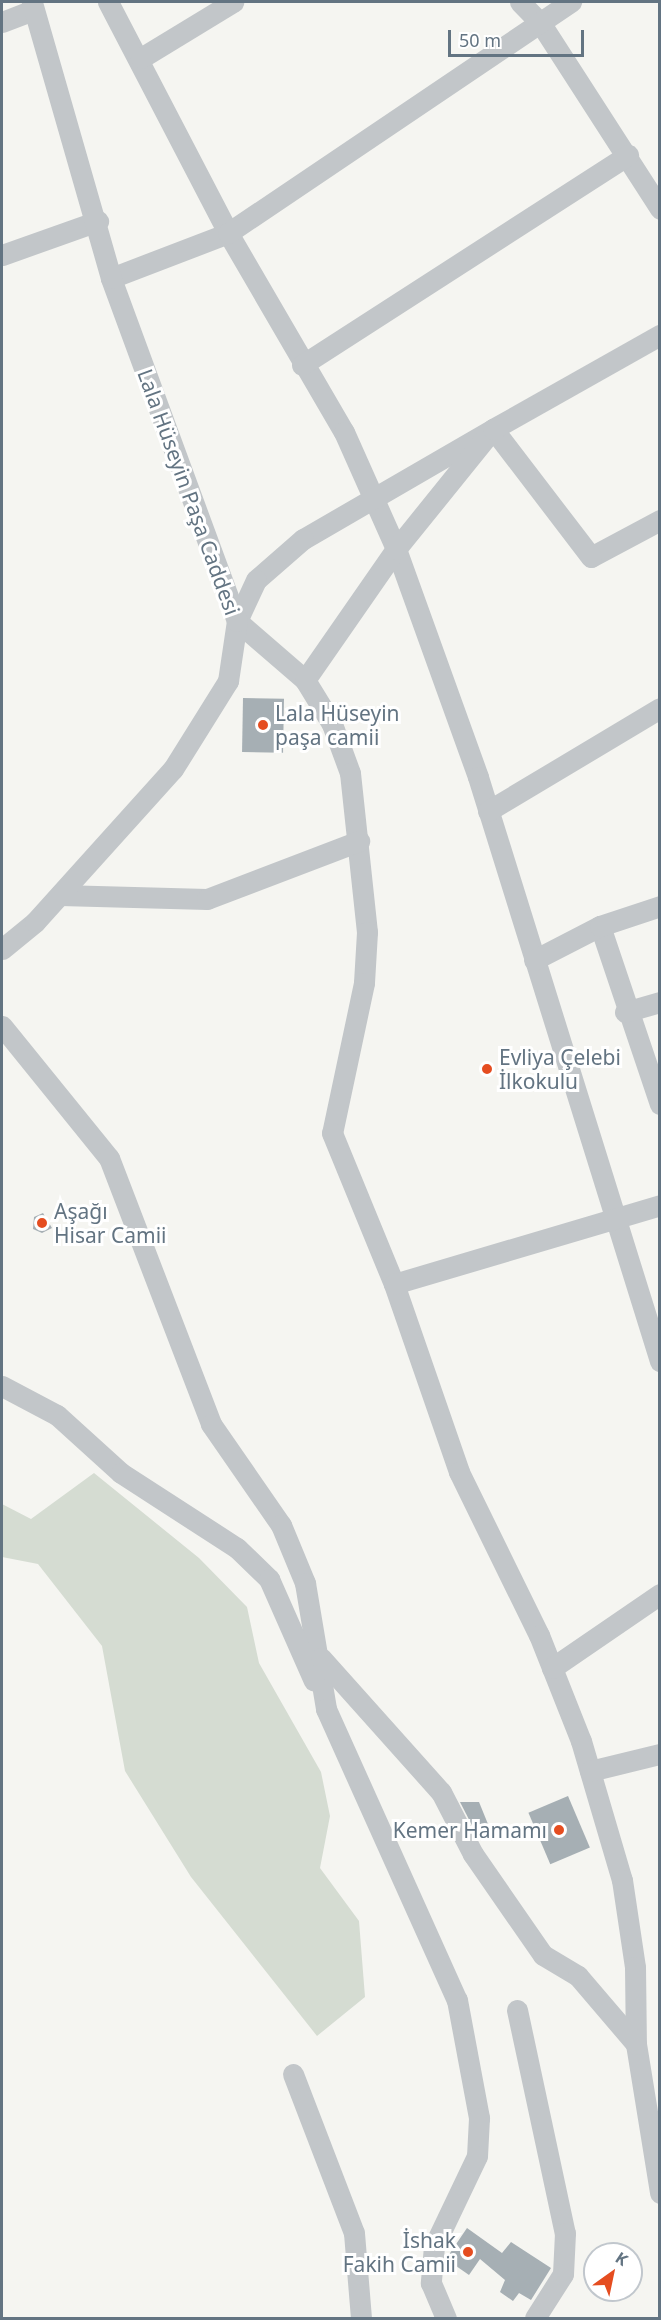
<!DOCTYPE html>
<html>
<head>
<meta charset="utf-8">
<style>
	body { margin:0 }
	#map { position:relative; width:661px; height:2320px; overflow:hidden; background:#f5f5f1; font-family:"Noto Sans",sans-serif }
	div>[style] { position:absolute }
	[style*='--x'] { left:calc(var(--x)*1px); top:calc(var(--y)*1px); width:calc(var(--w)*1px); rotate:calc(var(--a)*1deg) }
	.green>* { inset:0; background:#d5dcd2 }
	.building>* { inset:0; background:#a6afb4; transform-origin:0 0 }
	.minor>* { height:21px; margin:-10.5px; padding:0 10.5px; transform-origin:10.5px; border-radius:10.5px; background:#c2c6c9 }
	.dots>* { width:16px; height:16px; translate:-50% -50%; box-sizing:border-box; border:3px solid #fff; border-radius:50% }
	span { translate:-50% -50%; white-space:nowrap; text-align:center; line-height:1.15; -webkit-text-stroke:6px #fff; paint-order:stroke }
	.street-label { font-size:21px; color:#637482 }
	.poi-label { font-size:21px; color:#637482 }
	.left { translate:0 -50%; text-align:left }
	.right { translate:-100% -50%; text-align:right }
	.frame { position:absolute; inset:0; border:3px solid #637482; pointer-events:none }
	.north { position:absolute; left:583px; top:2242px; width:60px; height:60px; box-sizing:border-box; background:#fff; border:2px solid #c1c7cd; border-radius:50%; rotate:33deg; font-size:16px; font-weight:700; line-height:24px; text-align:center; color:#637482 }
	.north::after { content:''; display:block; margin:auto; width:21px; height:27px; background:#e54d20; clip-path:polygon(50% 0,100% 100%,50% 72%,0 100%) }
	.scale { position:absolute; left:448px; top:30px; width:136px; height:27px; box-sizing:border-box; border:3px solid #637482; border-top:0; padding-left:8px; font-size:18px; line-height:21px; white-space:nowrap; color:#637482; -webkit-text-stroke:4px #fff; paint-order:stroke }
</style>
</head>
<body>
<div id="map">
	<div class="green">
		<i style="clip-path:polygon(94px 1473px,199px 1558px,247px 1607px,259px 1663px,321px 1772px,330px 1816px,320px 1868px,359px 1921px,365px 1997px,317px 2036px,191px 1877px,125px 1771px,102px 1646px,38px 1564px,2px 1557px,2px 1504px,31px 1519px)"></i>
	</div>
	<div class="building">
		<i style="left:243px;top:698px;width:41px;height:54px;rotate:1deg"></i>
		<i style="clip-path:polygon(43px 1213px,52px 1228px,42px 1233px,33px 1229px,34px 1217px)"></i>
		<i style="left:568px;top:1796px;width:56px;height:43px;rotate:67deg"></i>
		<i style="clip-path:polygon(460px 1802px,479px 1802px,492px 1834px,479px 1839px)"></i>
		<i style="clip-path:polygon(467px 2228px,502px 2253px,511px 2242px,551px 2268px,531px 2300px,519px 2293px,513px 2301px,500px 2292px,505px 2280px,480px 2259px,469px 2275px,446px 2259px)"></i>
	</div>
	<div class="minor">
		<i style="--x:108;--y:2;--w:260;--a:62.5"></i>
		<i style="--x:228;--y:233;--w:230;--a:59.8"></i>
		<i style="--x:344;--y:432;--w:128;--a:66"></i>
		<i style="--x:396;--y:549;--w:242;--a:70.2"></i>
		<i style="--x:478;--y:777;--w:612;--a:72.69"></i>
		<i style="--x:520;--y:2;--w:30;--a:46"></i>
		<i style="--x:541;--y:24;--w:220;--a:57.2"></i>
		<i style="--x:2;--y:22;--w:33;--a:-21"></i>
		<i style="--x:141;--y:58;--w:108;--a:-31.3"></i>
		<i style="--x:2;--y:255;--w:102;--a:-19.5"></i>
		<i style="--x:111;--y:278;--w:125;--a:-21"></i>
		<i style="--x:228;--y:233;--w:414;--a:-34"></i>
		<i style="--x:302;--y:365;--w:388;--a:-32.8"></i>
		<i style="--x:660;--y:520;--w:78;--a:151.8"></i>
		<i style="--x:591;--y:557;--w:161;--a:-127.4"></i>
		<i style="--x:493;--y:429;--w:220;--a:149.9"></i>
		<i style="--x:303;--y:539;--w:62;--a:138.9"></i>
		<i style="--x:256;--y:580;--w:45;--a:114.9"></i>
		<i style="--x:237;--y:621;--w:90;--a:40.9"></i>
		<i style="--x:305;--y:680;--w:52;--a:58.5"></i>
		<i style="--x:332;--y:724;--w:52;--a:69.8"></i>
		<i style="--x:350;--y:773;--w:160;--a:83.9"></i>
		<i style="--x:367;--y:932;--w:51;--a:93.4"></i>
		<i style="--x:364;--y:983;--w:153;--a:102"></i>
		<i style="--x:332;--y:1133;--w:163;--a:67.7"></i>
		<i style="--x:394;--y:1284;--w:199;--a:70.9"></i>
		<i style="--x:459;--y:1472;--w:182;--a:63.9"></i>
		<i style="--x:539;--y:1635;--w:114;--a:68.4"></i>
		<i style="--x:581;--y:1741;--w:145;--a:73.6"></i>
		<i style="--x:622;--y:1880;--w:88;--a:81.5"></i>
		<i style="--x:635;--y:1967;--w:77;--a:89.3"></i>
		<i style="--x:636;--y:2044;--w:151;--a:80.8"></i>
		<i style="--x:305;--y:680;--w:160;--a:-55.2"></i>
		<i style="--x:396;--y:549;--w:154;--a:-51.1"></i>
		<i style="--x:493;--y:429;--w:192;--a:-29.4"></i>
		<i style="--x:488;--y:811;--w:200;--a:-30.9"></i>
		<i style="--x:60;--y:895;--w:147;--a:1.6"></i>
		<i style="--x:207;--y:899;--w:163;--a:-20.9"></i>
		<i style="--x:600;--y:926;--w:188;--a:71.4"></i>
		<i style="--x:2;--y:949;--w:43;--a:-39.3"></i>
		<i style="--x:35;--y:922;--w:206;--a:-48"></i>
		<i style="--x:173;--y:769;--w:104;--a:-58"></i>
		<i style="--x:228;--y:681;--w:61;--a:-81.5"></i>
		<i style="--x:237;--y:621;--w:365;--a:-110.2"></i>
		<i style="--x:111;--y:278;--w:287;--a:-106"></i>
		<i style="--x:534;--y:960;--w:74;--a:-27.3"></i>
		<i style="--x:600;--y:926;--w:63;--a:-18.4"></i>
		<i style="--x:625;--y:1012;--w:36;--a:-16"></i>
		<i style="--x:2;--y:1026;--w:170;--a:51"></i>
		<i style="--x:109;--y:1158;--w:285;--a:69"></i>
		<i style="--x:211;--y:1424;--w:123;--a:55.3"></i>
		<i style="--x:281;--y:1525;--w:63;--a:67.5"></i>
		<i style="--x:305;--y:1583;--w:128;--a:80.5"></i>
		<i style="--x:326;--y:1709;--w:319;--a:65.8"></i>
		<i style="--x:457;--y:2000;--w:120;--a:79.4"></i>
		<i style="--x:479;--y:2118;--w:38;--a:93"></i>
		<i style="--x:477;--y:2156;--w:100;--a:115.5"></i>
		<i style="--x:434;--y:2246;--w:37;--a:95"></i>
		<i style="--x:431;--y:2283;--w:38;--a:67"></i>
		<i style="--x:394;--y:1284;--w:277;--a:-16.5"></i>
		<i style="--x:2;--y:1386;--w:62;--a:27.8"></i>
		<i style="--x:57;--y:1415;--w:86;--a:42.2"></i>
		<i style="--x:121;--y:1473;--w:138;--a:32.9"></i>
		<i style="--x:237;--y:1548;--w:45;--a:44.1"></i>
		<i style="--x:269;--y:1579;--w:111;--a:66.2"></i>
		<i style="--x:321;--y:1658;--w:180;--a:48.2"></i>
		<i style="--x:441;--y:1792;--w:70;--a:62.7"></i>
		<i style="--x:473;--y:1854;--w:123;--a:55.3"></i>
		<i style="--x:543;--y:1955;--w:41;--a:31"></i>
		<i style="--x:578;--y:1976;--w:89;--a:49.5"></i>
		<i style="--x:552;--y:1668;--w:131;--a:-34.4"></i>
		<i style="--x:590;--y:1771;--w:72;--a:-13.7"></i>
		<i style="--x:517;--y:2010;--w:228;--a:77.9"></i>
		<i style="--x:565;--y:2233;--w:41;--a:92.8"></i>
		<i style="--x:563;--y:2274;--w:52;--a:122.5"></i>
		<i style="--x:293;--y:2074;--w:170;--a:69"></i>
		<i style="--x:354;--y:2233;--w:85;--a:85.3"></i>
	</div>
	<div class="dots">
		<i style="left:263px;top:725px;background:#e54d20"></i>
		<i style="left:487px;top:1069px;background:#e54d20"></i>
		<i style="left:42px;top:1223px;background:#e54d20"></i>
		<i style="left:559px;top:1830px;background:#e54d20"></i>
		<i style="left:468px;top:2252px;background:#e54d20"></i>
	</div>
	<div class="street-label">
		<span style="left:189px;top:492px;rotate:70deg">Lala Hüseyin Paşa Caddesi</span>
	</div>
	<div class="poi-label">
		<span class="left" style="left:275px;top:725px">Lala Hüseyin<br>paşa camii</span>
		<span class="left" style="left:499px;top:1069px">Evliya Çelebi<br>İlkokulu</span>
		<span class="left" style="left:54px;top:1223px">Aşağı<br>Hisar Camii</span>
		<span class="right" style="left:547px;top:1830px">Kemer Hamamı</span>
		<span class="right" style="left:456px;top:2252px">İshak<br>Fakih Camii</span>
	</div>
	<div class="frame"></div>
	<div class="north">K</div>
	<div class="scale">50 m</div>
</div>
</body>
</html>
